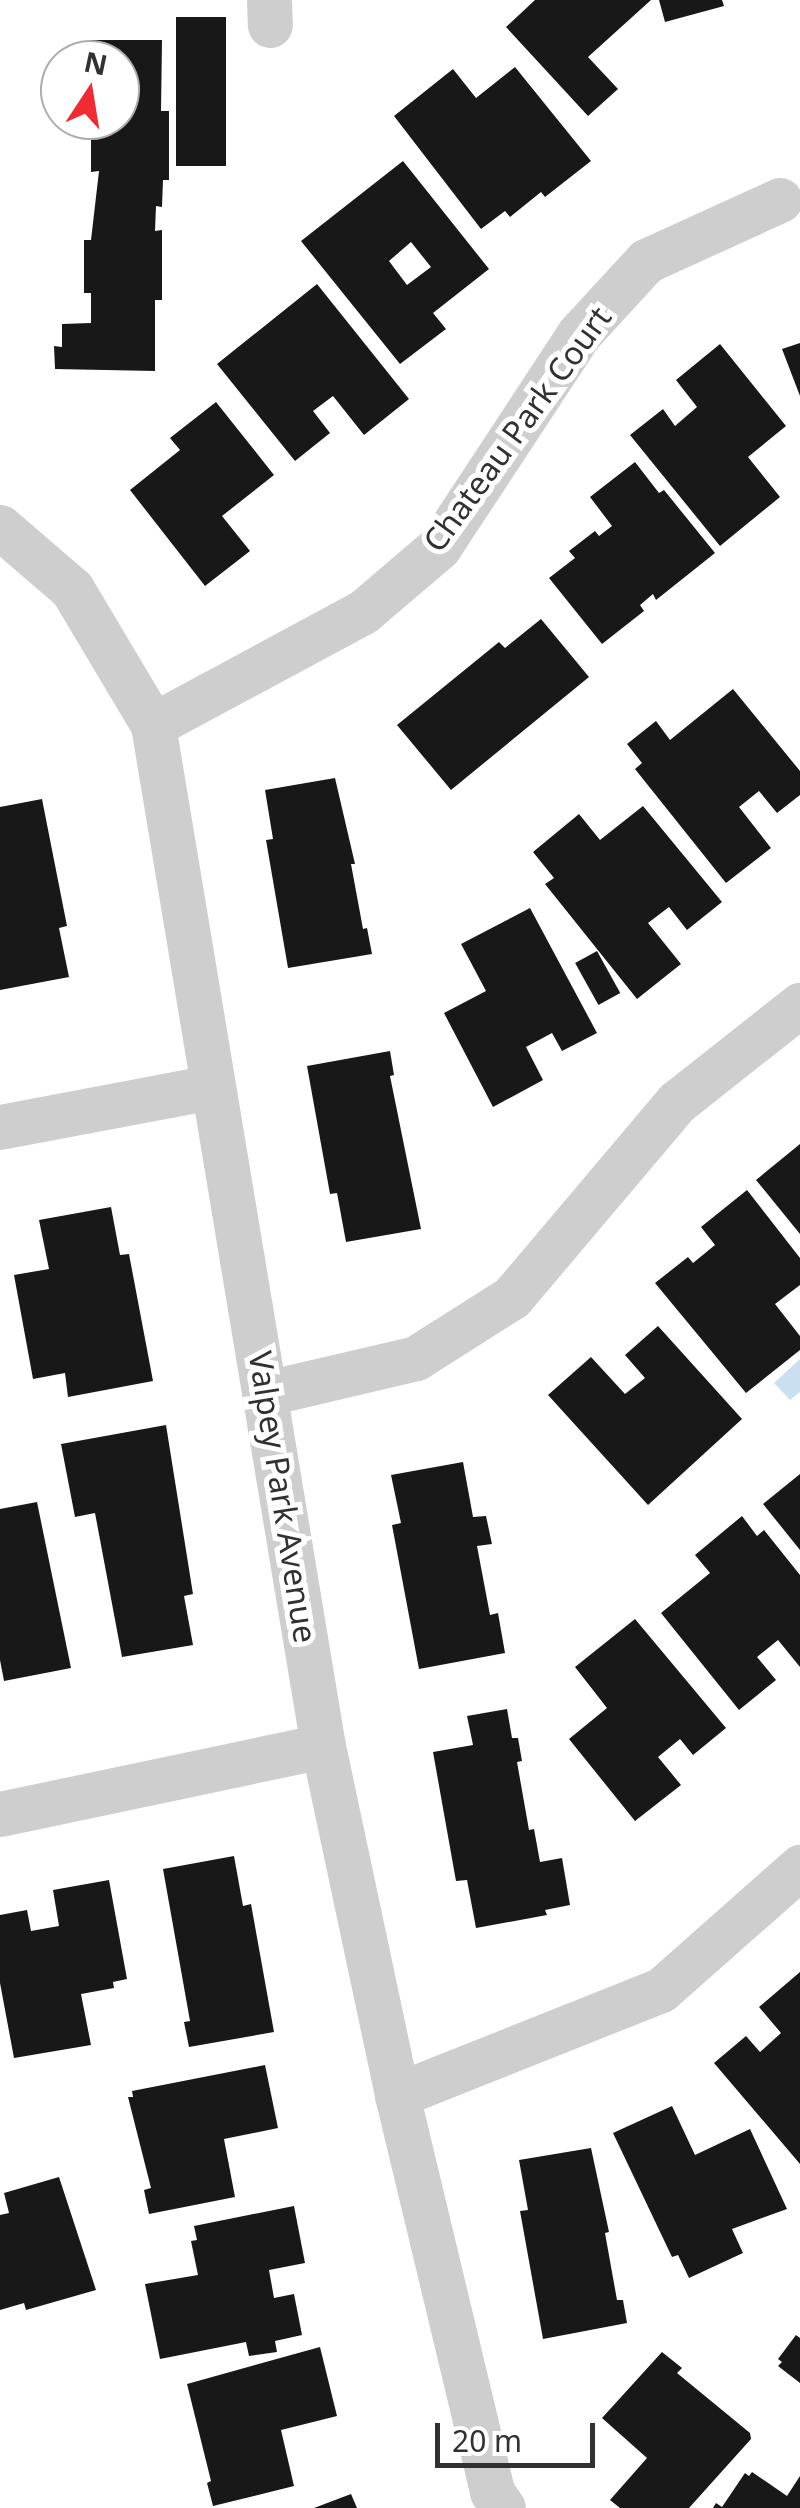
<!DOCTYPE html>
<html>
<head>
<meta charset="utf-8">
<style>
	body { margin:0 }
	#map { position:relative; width:800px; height:2508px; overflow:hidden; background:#fff; font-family:"Noto Sans",sans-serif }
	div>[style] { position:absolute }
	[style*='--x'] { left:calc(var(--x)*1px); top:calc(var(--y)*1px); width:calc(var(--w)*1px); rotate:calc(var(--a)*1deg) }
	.water>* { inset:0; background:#cadfef }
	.building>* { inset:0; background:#181818; transform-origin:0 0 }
	.minor>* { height:45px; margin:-22.5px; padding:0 22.5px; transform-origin:22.5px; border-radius:22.5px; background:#cecece }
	span { translate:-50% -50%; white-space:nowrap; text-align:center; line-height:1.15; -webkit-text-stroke:10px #fff; paint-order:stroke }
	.street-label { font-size:32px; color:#313131 }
	.north { position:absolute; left:40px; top:40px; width:100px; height:100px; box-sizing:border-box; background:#fff; border:2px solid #adadad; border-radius:50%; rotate:12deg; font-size:28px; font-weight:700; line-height:40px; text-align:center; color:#313131 }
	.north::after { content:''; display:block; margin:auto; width:35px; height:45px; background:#f02b31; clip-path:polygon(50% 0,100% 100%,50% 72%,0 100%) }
	.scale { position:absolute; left:435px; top:2423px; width:160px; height:45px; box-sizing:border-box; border:5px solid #313131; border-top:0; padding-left:12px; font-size:30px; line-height:35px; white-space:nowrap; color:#313131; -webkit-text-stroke:8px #fff; paint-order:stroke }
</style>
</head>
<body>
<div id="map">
	<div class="water">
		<i style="clip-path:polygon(800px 1359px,800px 1392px,790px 1400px,774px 1383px)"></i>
	</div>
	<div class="building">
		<i style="clip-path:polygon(535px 0,651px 0,588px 57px,618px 89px,588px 116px,506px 27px)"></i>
		<i style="clip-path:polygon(659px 0,722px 0,724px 6px,665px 22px)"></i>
		<i style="left:176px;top:17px;width:50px;height:149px"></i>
		<i style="clip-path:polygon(91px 40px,162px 40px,161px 111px,169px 111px,169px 180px,163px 180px,162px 207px,156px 206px,155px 231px,162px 230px,162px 300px,155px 300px,155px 371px,55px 369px,54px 346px,62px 347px,62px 324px,91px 323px,91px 293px,84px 293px,84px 240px,91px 240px,99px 171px,91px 172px,91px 121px,120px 120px,120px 60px,91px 60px)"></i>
		<i style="clip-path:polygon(515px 67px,591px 161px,545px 197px,541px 192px,510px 217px,505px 211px,481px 229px,394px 116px,453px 69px,476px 98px)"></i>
		<i style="clip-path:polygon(evenodd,403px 161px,489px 269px,433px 313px,446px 329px,400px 364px,301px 241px,403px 161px,411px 242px,431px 267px,407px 285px,389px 261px,411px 242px)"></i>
		<i style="clip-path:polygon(317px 284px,409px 399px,364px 435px,333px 396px,313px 411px,330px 433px,295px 461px,217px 364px)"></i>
		<i style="clip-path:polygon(800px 343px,800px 396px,782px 349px)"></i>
		<i style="clip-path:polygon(720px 344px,786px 426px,748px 457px,780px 497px,720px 546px,630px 435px,663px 409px,675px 426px,697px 407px,676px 380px)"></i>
		<i style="clip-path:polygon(216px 402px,274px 475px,222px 516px,250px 551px,205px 586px,130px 490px,180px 450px,170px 438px)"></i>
		<i style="clip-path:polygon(635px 462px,659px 493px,664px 490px,715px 553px,656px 600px,653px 594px,640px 605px,644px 611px,602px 644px,549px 578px,575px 558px,569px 551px,595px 531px,599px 536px,612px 526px,590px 497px)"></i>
		<i style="clip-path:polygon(541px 619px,589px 677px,451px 790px,397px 725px,499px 642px,505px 648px)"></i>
		<i style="clip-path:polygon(733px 689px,800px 771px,800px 795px,777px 813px,759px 791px,739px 807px,771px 848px,726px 883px,635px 769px,642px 763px,627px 744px,656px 721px,670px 740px)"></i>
		<i style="clip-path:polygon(335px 778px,355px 864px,351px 864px,363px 929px,367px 928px,372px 954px,288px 968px,266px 840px,273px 839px,265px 790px)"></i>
		<i style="clip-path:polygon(42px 799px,67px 926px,59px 928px,69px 977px,0 990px,0 807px)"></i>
		<i style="clip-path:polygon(643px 806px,722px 902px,687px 930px,669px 907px,648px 923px,681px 964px,637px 999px,545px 884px,554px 878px,533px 852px,579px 814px,600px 840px)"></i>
		<i style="clip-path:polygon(530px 908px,597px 1033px,562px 1051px,552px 1033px,526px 1047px,543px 1080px,493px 1107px,444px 1013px,486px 991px,461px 944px)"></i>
		<i style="left:597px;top:951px;width:48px;height:25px;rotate:61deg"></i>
		<i style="clip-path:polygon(390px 1051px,394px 1075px,390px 1076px,421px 1229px,346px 1242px,337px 1193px,330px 1194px,307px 1066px)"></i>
		<i style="clip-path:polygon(800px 1144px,800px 1234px,756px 1180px)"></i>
		<i style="clip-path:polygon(747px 1190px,800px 1258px,800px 1285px,775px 1304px,800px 1336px,800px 1350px,746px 1393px,655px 1283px,688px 1257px,693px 1263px,715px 1245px,701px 1227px)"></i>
		<i style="clip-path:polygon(111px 1207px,120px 1255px,129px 1254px,153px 1381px,68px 1397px,65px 1373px,33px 1379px,14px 1275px,49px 1269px,39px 1220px)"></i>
		<i style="clip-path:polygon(658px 1326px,742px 1419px,648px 1505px,548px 1395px,591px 1357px,625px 1394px,645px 1378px,625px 1355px)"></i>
		<i style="clip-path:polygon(166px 1425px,193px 1594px,184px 1596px,193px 1645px,122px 1657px,95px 1513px,75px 1517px,61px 1444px)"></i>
		<i style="clip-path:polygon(463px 1462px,473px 1517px,486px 1516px,492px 1544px,477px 1546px,490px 1615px,498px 1613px,505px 1653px,419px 1669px,392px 1525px,401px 1523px,391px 1475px)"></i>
		<i style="clip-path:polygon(800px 1474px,800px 1550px,763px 1504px)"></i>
		<i style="clip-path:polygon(37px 1502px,71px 1668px,4px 1681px,0 1660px,0 1509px)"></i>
		<i style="clip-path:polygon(742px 1516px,757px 1536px,764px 1530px,800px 1575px,800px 1667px,778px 1640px,757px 1657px,776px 1680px,739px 1710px,661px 1613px,710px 1573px,695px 1555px)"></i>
		<i style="clip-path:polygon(635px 1619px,726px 1728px,693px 1755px,680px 1739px,658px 1757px,681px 1785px,635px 1821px,569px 1739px,607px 1708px,575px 1667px)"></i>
		<i style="clip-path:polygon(507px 1709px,512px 1738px,518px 1738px,522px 1761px,517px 1762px,529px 1830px,534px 1829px,540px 1862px,562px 1858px,570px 1905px,545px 1910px,547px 1915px,476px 1928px,467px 1880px,456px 1881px,433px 1752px,473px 1745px,467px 1716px)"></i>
		<i style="clip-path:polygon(234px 1856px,243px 1906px,251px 1904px,274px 2032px,189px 2047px,184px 2022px,190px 2021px,163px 1869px)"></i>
		<i style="clip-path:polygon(109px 1880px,127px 1979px,113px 1982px,114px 1988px,81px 1994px,91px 2045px,14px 2058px,0 1983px,0 1915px,27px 1910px,31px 1931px,59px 1926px,53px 1890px)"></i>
		<i style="clip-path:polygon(800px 1972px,800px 2164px,714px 2063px,746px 2036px,760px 2052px,781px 2033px,759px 2007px)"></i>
		<i style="clip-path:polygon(265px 2065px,278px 2128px,224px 2139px,235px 2197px,149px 2214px,144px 2190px,151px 2188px,128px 2097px,133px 2097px,132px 2091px)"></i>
		<i style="clip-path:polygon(672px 2106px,695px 2155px,750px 2129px,787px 2209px,732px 2229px,743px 2253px,689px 2278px,678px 2255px,672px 2257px,613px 2133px)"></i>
		<i style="clip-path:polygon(591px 2148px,609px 2232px,605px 2233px,617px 2300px,623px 2300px,627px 2323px,543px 2339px,520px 2211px,528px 2210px,519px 2160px)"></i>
		<i style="clip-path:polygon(59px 2177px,96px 2290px,26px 2310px,24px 2303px,0 2310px,0 2215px,9px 2213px,4px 2193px)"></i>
		<i style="clip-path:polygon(294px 2206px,305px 2263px,269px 2270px,274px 2298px,294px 2294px,302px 2335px,275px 2341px,277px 2352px,249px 2356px,246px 2342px,160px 2359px,145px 2284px,198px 2275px,191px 2241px,197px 2240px,194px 2226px)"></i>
		<i style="clip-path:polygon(796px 2335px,800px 2338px,800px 2383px,778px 2366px,782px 2362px,778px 2359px)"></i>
		<i style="clip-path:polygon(320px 2347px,337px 2416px,281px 2430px,294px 2486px,213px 2506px,207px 2483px,211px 2481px,187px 2384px)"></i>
		<i style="clip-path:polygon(662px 2352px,682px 2368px,677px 2373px,750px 2433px,751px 2439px,689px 2508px,620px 2508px,610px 2500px,647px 2458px,602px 2418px)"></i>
		<i style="clip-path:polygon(752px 2472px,787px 2496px,800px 2476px,800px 2508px,713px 2508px,716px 2503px,722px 2507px,745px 2473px,749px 2476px)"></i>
		<i style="clip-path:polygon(351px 2494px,357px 2508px,314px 2508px)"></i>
	</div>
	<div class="minor">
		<i style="--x:269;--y:0;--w:25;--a:88"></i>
		<i style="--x:0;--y:527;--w:95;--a:40.7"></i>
		<i style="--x:72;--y:589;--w:158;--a:59.2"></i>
		<i style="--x:153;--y:725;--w:1035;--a:80.55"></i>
		<i style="--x:323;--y:1746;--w:357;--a:78"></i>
		<i style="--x:397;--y:2095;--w:408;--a:76.5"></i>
		<i style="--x:492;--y:2492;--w:19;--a:55"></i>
		<i style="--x:153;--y:725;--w:238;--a:-28.3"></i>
		<i style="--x:363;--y:612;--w:100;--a:-40.5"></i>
		<i style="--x:439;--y:547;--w:254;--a:-56.7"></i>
		<i style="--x:578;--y:335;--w:100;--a:-47.4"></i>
		<i style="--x:646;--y:261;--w:147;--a:-24.5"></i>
		<i style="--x:0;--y:1127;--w:216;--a:-10.7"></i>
		<i style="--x:267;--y:1393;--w:153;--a:-13.2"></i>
		<i style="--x:416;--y:1358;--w:114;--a:-32.4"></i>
		<i style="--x:512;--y:1297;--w:255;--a:-49.8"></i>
		<i style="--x:677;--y:1102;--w:157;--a:-38.3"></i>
		<i style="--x:0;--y:1814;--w:330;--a:-11.9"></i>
		<i style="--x:397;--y:2095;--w:284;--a:-21.7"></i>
		<i style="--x:661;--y:1990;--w:186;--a:-41.5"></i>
	</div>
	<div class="street-label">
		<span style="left:517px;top:429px;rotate:-54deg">Chateau Park Court</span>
		<span style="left:283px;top:1497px;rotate:81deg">Valpey Park Avenue</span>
	</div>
	<div class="north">N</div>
	<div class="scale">20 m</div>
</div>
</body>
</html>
